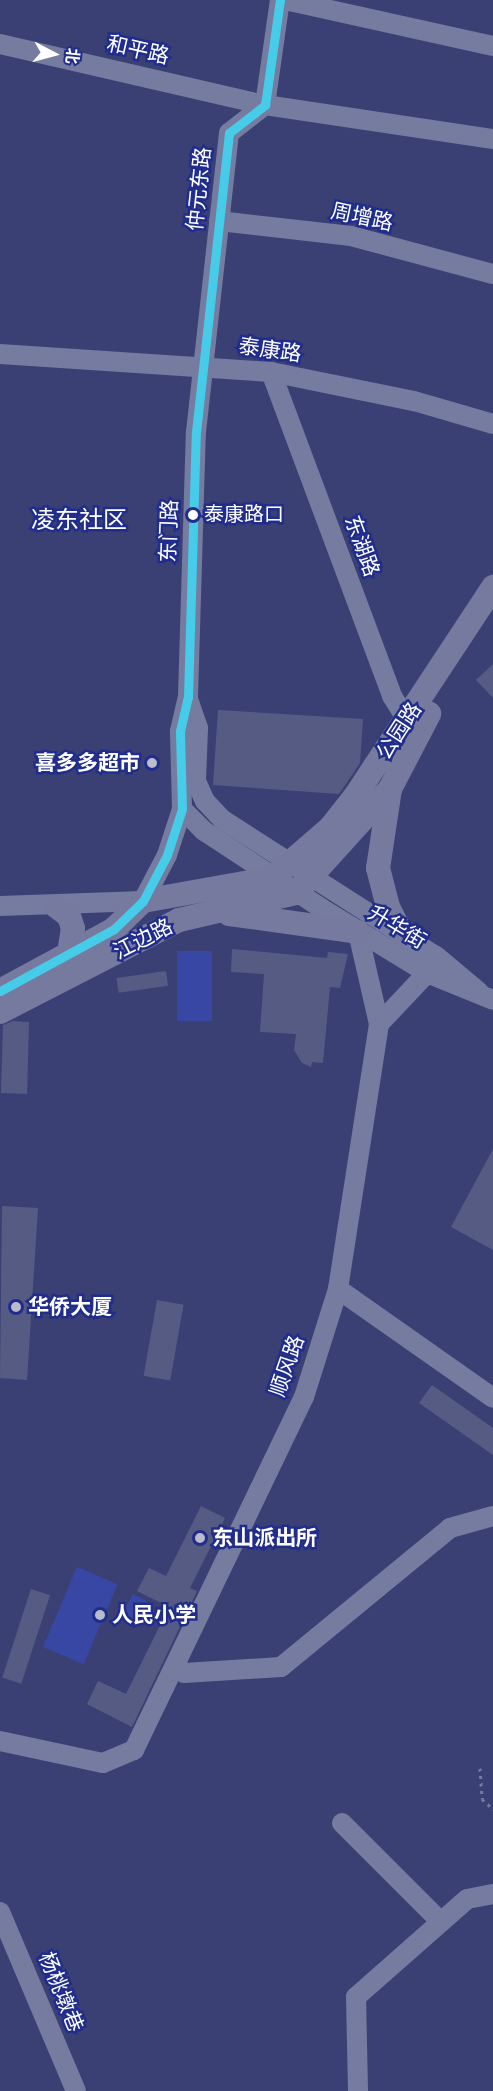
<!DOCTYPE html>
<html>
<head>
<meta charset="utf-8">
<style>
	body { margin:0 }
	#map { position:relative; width:493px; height:2091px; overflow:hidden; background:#3a4074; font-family:"Source Sans 3","Noto Sans SC",sans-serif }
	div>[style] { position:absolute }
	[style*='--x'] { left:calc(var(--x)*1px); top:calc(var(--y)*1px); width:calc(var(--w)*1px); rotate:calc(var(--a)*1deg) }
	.green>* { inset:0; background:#3947a4; transform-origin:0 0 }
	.building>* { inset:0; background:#565b84; transform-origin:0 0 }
	.path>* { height:3px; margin-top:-1.5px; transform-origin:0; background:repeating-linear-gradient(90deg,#767ca0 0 3px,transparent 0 7.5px) }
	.minor>* { height:20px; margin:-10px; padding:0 10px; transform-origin:10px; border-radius:10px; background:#767ca0 }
	.major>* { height:24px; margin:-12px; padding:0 12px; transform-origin:12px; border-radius:12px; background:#767a9f }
	.bus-1>* { height:9px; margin:-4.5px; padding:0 4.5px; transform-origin:4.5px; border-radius:4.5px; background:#46cce9 }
	.dots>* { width:16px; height:16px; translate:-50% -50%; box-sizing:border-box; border:3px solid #212d8d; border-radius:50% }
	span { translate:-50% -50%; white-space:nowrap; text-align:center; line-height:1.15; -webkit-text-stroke:5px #212d8d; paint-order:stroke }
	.bus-label { font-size:20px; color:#fff }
	.left { translate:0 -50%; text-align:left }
	.street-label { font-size:21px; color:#fff }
	.poi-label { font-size:21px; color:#fff; font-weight:700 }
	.right { translate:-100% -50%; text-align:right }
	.quarter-label { font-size:24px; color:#fff }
	.north { position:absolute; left:24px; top:24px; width:60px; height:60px; -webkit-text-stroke:4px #212d8d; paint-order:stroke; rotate:96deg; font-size:16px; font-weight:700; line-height:24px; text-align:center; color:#fff }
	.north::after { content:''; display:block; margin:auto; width:21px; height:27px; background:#fff; clip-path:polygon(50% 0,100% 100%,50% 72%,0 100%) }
</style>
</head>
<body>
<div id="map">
	<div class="green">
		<i style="left:177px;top:951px;width:35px;height:70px"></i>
		<i style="left:77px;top:1567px;width:44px;height:87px;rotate:23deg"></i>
		<i style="left:133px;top:1594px;width:17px;height:28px;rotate:28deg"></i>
	</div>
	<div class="building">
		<i style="clip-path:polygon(493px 664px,493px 698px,476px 680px)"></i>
		<i style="clip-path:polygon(218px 710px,363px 719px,360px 763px,339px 794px,213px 785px)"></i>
		<i style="clip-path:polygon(232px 949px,327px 958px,328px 952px,348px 954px,340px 988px,330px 987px,323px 1063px,312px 1062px,311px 1067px,302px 1063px,294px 1050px,296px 1034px,260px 1032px,264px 974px,231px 972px)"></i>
		<i style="left:166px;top:971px;width:15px;height:50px;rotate:82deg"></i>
		<i style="clip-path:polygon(13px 1021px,29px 1022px,27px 1094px,1px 1093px,3px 1025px)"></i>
		<i style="clip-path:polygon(493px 1149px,493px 1250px,451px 1227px)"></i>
		<i style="clip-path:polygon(2px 1206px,38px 1208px,27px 1380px,0 1378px)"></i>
		<i style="left:157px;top:1300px;width:27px;height:77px;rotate:10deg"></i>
		<i style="clip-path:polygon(432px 1385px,493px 1428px,493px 1455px,419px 1403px)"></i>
		<i style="clip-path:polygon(201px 1506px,225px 1518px,190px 1588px,197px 1591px,132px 1727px,87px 1704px,98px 1681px,126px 1694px,169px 1607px,137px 1591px,149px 1568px,166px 1576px)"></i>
		<i style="left:31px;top:1589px;width:20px;height:93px;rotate:18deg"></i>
	</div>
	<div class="path">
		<i style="--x:480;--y:1768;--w:31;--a:86"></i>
		<i style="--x:482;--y:1799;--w:15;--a:42"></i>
	</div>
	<div class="minor">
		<i style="--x:285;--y:0;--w:213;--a:12.5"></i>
		<i style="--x:0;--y:44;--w:272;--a:13"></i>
		<i style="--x:265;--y:105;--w:231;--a:8.5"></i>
		<i style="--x:219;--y:221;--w:133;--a:6.5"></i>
		<i style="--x:351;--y:236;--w:147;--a:15"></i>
		<i style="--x:0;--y:354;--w:272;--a:3.8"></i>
		<i style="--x:271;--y:372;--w:146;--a:11.5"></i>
		<i style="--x:414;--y:401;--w:82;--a:16.2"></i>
		<i style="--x:271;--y:372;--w:346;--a:69.5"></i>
		<i style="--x:392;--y:696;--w:28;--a:58"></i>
		<i style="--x:407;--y:720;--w:12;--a:35"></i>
		<i style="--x:188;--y:699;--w:31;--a:71"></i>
		<i style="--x:198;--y:728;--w:53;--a:92.2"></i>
		<i style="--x:196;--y:781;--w:22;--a:66"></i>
		<i style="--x:205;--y:801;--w:26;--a:47"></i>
		<i style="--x:223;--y:820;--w:253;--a:32.6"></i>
		<i style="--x:436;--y:956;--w:56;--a:39.9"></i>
		<i style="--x:182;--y:809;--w:31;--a:45"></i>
		<i style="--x:204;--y:831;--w:140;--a:33.3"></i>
		<i style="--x:321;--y:908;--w:124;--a:31.5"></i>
		<i style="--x:427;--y:973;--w:71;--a:22.2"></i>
		<i style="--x:0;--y:906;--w:143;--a:-2"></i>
		<i style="--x:143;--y:901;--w:52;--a:-62.4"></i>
		<i style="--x:167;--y:855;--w:48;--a:-71.9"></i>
		<i style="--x:182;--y:809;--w:78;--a:-91.5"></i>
		<i style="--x:180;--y:731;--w:35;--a:-77"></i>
		<i style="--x:188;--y:697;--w:265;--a:-88.3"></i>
		<i style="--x:196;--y:432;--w:301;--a:-83.7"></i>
		<i style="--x:229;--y:133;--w:46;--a:-37.9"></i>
		<i style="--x:265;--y:105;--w:106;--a:-81.9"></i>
		<i style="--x:379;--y:1024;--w:70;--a:-46.7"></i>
		<i style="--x:338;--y:1289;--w:189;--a:35.1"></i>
		<i style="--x:184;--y:1673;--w:97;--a:-3.5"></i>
		<i style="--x:281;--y:1667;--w:219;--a:-39.4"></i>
		<i style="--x:450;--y:1528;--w:45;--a:-15.6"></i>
		<i style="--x:0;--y:1741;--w:105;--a:12.1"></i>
		<i style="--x:103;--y:1763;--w:34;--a:-23"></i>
		<i style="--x:134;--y:1750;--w:392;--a:-64.3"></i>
		<i style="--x:304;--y:1397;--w:113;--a:-72.5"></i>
		<i style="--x:338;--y:1289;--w:268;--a:-81.2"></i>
		<i style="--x:379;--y:1024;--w:94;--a:-102.9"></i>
		<i style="--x:342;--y:1823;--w:140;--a:45"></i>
		<i style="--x:0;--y:1912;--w:194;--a:67"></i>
		<i style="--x:358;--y:2091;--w:94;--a:-91.2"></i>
		<i style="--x:356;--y:1997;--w:148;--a:-41.4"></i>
		<i style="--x:467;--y:1899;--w:26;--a:-11"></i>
	</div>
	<div class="major">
		<i style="--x:390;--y:789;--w:80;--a:98.6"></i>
		<i style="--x:378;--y:868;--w:40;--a:75.6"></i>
		<i style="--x:388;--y:907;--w:29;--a:63"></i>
		<i style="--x:57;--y:907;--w:15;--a:37"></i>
		<i style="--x:69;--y:916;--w:13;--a:72"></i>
		<i style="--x:73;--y:928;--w:26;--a:99"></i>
		<i style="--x:229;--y:914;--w:130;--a:7.9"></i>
		<i style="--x:0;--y:991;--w:130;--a:-28.5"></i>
		<i style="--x:114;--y:929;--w:40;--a:-44"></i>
		<i style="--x:143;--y:901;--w:131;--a:-10.1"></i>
		<i style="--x:272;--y:878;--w:78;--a:-40.8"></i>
		<i style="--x:331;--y:827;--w:37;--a:-52"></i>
		<i style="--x:354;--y:798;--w:253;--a:-56.6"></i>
		<i style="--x:0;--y:1012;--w:201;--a:-27.2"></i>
		<i style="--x:179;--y:920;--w:120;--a:-13"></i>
		<i style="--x:296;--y:893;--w:140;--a:-47.9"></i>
		<i style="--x:390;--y:789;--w:85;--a:-62.5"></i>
	</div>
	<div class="bus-1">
		<i style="--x:0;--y:991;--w:130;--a:-28.5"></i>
		<i style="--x:114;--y:929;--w:40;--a:-44"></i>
		<i style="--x:143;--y:901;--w:52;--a:-62.4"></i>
		<i style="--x:167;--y:855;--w:48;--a:-71.9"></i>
		<i style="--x:182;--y:809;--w:78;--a:-91.5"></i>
		<i style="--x:180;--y:731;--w:35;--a:-77"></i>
		<i style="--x:188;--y:697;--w:265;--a:-88.3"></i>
		<i style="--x:196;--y:432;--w:301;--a:-83.7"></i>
		<i style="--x:229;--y:133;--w:46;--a:-37.9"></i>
		<i style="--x:265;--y:105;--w:106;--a:-81.9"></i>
	</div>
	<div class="dots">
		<i style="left:193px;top:515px;background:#fff"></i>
		<i style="left:152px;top:763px;background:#babcce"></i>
		<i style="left:16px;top:1307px;background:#babcce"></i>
		<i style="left:200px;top:1538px;background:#babcce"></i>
		<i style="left:100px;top:1615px;background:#babcce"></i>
	</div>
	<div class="bus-label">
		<span class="left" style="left:204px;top:515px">泰康路口</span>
	</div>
	<div class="street-label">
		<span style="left:138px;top:50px;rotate:13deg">和平路</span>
		<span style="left:199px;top:189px;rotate:-84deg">仲元东路</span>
		<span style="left:362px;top:217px;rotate:12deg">周增路</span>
		<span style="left:270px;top:350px;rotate:8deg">泰康路</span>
		<span style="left:169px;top:531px;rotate:-88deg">东门路</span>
		<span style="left:362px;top:546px;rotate:70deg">东湖路</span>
		<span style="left:399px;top:731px;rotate:-57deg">公园路</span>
		<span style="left:397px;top:927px;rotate:31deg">升华街</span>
		<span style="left:143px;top:939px;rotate:-27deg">江边路</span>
		<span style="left:287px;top:1366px;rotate:-71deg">顺风路</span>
		<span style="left:61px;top:1992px;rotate:68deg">杨桃墩巷</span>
	</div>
	<div class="poi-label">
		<span class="right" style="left:140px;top:763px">喜多多超市</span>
		<span class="left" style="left:28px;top:1307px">华侨大厦</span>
		<span class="left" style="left:212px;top:1538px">东山派出所</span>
		<span class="left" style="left:112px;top:1615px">人民小学</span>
	</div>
	<div class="quarter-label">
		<span style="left:79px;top:521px">凌东社区</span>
	</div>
	<div class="north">北</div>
</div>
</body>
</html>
